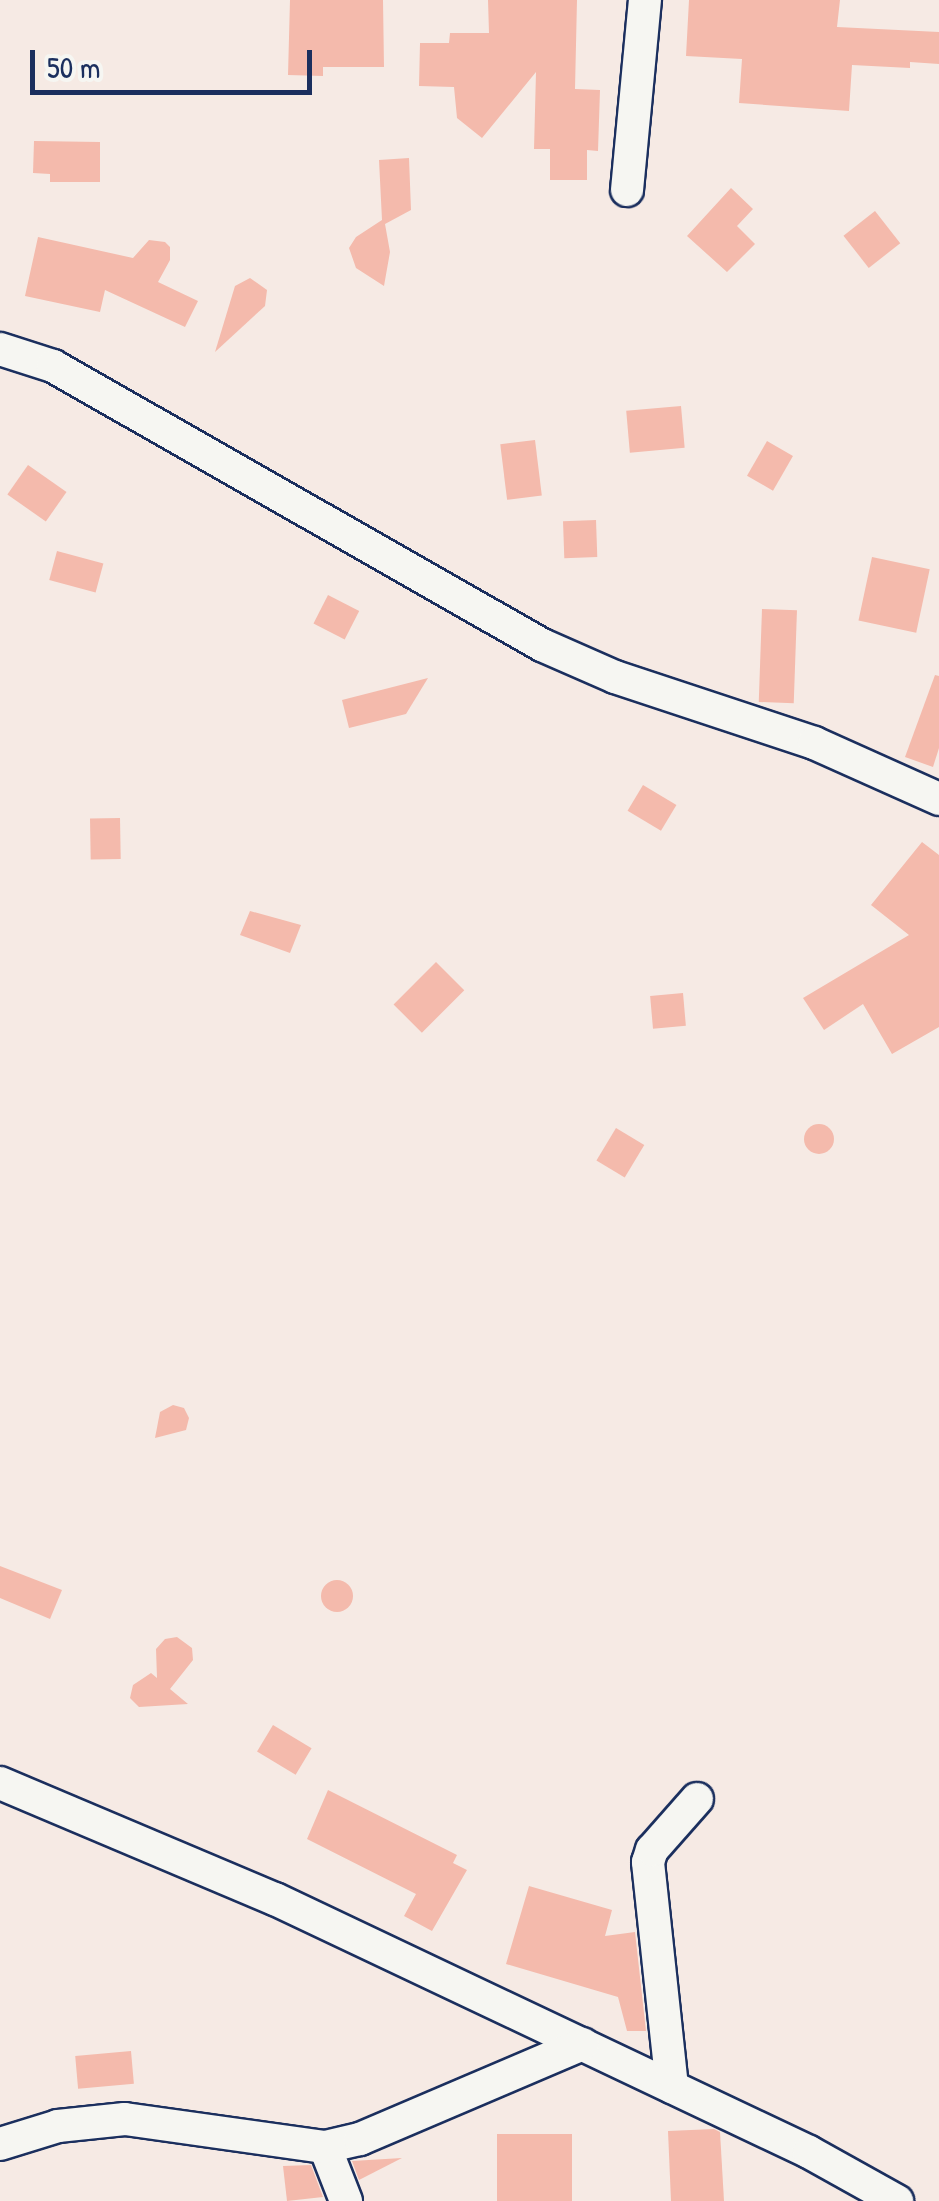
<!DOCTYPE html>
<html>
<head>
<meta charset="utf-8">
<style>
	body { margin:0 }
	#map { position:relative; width:939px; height:2201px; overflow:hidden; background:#f6eae4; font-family:"Patrick Hand",sans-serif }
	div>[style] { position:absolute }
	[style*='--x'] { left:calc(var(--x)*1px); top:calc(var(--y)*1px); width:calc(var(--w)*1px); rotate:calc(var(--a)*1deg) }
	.building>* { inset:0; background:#f4baac; transform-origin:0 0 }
	.round { border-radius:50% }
	.roads { filter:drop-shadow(2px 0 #1b2f5e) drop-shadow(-2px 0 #1b2f5e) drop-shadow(0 2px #1b2f5e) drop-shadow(0 -2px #1b2f5e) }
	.street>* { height:32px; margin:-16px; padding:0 16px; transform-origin:16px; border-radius:16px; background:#f6f6f2 }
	span { translate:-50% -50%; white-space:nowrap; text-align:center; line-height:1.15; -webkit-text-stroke:8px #f6f6f2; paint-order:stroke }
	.scale { position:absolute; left:30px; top:50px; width:282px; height:45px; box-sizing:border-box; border:5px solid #1b2f5e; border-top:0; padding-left:12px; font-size:30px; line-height:35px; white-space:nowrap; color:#1b2f5e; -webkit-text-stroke:8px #f6f6f2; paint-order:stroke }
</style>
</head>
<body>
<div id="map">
	<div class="building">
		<i style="clip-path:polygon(290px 0,383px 0,384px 67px,323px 67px,323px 76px,288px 75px)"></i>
		<i style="clip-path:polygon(488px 0,577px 0,575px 89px,600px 90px,598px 151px,587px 150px,587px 180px,550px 180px,550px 149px,534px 149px,536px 72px,482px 138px,457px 118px,454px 87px,419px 86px,420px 43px,449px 43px,450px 33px,489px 33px)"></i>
		<i style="clip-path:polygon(689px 0,840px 0,837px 27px,939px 32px,939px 64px,910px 62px,910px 68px,852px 65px,849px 111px,739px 103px,742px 59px,686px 56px)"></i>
		<i style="clip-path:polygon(34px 141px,100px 142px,100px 182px,50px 182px,50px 174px,33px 173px)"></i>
		<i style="clip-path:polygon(409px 158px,411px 210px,385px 224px,390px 252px,384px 286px,356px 268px,349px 248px,356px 237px,382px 220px,379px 160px)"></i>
		<i style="clip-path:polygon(731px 188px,753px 209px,737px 226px,755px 244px,727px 272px,687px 236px)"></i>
		<i style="left:875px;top:211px;width:41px;height:40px;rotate:52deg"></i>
		<i style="clip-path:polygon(38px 237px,133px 258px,149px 240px,165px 242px,170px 247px,170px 260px,158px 282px,198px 301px,185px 327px,105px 290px,100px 312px,25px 296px)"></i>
		<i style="clip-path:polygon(250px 278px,267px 290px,265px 306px,215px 352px,235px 286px)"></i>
		<i style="left:681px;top:406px;width:42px;height:55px;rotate:85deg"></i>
		<i style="left:535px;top:440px;width:56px;height:35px;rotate:83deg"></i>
		<i style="left:767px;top:441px;width:30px;height:40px;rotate:30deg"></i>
		<i style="left:28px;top:465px;width:47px;height:36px;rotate:35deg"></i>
		<i style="left:596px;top:520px;width:37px;height:33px;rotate:88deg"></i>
		<i style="left:57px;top:551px;width:48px;height:30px;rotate:15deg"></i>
		<i style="left:872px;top:557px;width:59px;height:65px;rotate:12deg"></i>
		<i style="left:328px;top:595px;width:35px;height:32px;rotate:27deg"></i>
		<i style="left:762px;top:609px;width:35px;height:93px;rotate:2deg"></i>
		<i style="clip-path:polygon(935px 675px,939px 676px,939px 748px,933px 767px,905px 757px)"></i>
		<i style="clip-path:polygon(428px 678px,406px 714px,349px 728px,342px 700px)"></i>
		<i style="left:643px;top:785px;width:39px;height:30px;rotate:31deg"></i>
		<i style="left:120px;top:818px;width:41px;height:30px;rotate:89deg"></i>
		<i style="clip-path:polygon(922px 842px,939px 855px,939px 1027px,892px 1054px,863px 1004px,824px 1030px,803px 998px,909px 935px,871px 905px)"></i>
		<i style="clip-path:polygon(250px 911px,301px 925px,290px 953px,240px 935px)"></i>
		<i style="left:436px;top:962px;width:40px;height:60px;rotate:45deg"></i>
		<i style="left:683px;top:993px;width:33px;height:33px;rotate:85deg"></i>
		<i class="round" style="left:804px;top:1124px;width:30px;height:30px"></i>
		<i style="left:616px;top:1128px;width:33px;height:38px;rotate:31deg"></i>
		<i style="clip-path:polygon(173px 1405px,184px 1408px,189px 1418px,186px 1430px,155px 1438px,160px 1412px)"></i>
		<i style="clip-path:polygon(0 1566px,62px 1590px,50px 1619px,0 1598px)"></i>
		<i class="round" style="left:321px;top:1580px;width:32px;height:32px"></i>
		<i style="clip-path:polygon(177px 1637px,192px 1648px,193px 1660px,170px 1689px,188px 1704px,139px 1707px,130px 1698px,133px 1685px,151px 1673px,157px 1678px,156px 1649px,165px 1639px)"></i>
		<i style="left:273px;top:1725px;width:45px;height:31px;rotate:31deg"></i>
		<i style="clip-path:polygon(328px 1790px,457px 1855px,453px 1863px,467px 1870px,432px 1931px,404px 1916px,416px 1894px,307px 1839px)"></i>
		<i style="clip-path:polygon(529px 1886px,612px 1910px,605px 1936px,635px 1932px,646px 2031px,627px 2031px,618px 1997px,506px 1964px)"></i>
		<i style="left:131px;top:2051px;width:33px;height:56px;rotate:85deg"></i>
		<i style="clip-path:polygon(714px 2129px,720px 2132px,724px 2201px,671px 2201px,668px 2131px)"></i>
		<i style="left:497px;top:2134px;width:75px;height:67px"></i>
		<i style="clip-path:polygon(402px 2158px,359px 2180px,352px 2161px)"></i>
		<i style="clip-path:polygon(311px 2165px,323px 2197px,287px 2201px,283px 2166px)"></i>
	</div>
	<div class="roads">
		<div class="street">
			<i style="--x:627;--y:190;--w:191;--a:-84.6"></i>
			<i style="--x:0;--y:349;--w:56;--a:17.8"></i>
			<i style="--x:53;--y:366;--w:563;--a:29.71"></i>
			<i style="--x:542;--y:645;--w:80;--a:23.7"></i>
			<i style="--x:615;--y:677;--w:210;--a:18.3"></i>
			<i style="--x:814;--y:743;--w:137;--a:24.1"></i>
			<i style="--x:0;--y:1783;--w:298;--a:22.9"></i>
			<i style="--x:275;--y:1899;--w:591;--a:25.35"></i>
			<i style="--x:809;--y:2152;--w:101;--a:29.1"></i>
			<i style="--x:672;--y:2087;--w:226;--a:-96.1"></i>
			<i style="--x:648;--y:1862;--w:13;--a:-72"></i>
			<i style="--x:652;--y:1850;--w:68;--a:-48.6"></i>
			<i style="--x:0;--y:2144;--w:61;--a:-17.2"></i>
			<i style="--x:58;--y:2126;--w:67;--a:-6"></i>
			<i style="--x:125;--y:2119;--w:202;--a:8"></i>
			<i style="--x:325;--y:2147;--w:58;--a:68.7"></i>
			<i style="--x:325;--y:2147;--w:36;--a:-13"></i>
			<i style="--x:360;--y:2139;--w:242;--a:-23.1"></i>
		</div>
	</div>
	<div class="scale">50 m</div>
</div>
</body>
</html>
